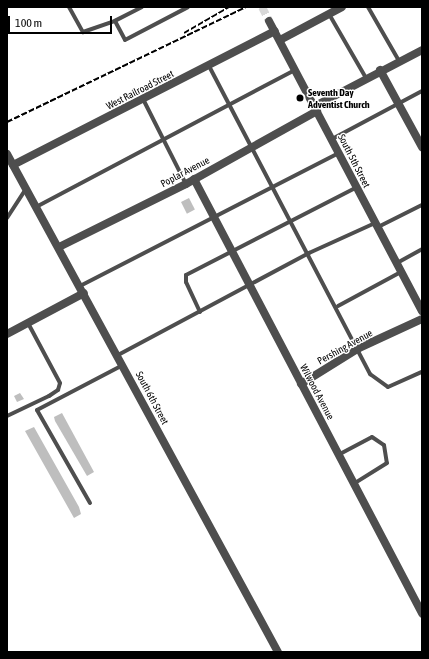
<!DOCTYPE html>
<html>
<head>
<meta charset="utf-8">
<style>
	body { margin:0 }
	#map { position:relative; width:429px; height:659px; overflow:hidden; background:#fff; font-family:"Asap Condensed",sans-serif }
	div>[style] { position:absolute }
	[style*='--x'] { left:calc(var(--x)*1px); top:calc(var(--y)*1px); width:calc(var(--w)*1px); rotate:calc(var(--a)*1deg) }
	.building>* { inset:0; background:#bebebe; transform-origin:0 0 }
	.minor-tunnel>* { height:8px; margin-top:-4px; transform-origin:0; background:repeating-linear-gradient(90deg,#d9d9d9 0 8px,transparent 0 12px) }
	.service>* { height:4px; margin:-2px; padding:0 2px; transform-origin:2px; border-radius:2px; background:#4e4e4e }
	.minor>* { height:8px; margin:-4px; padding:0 4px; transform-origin:4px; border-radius:4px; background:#4e4e4e }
	.tertiary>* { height:8px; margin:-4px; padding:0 4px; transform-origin:4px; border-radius:4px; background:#4e4e4e }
	.rail>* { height:2px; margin-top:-1px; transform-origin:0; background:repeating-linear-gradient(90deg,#000 0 6px,transparent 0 8px) }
	.dots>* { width:11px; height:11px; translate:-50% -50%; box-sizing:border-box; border:2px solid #fff; border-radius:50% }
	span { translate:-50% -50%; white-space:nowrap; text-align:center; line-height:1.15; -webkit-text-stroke:3px #fff; paint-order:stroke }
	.street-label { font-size:10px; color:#000 }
	.poi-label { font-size:10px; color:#000; font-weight:700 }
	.left { translate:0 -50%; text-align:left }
	.frame { position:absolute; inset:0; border:8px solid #000; pointer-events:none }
	.scale { position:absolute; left:8px; top:16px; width:104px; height:18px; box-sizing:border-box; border:2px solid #000; border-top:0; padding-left:5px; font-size:12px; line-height:14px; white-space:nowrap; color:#000; -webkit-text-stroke:3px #fff; paint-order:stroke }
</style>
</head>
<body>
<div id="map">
	<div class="building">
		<i style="left:189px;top:198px;width:13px;height:9px;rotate:63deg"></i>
		<i style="clip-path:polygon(20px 393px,24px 399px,17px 402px,14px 396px)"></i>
		<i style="clip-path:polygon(62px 413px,94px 472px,87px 476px,55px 421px,54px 417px)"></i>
		<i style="clip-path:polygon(34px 427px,79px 507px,81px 514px,74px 518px,25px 431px)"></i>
	</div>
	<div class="minor-tunnel">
		<i style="--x:262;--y:7;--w:16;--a:63"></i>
	</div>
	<div class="service">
		<i style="--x:69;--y:7;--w:29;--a:61"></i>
		<i style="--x:83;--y:32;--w:34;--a:-19"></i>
		<i style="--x:142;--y:7;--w:30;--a:153"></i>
		<i style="--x:115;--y:21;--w:21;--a:62"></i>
		<i style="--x:125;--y:40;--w:71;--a:-27.6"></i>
		<i style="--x:368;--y:7;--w:62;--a:60.1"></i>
		<i style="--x:329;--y:14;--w:74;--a:60"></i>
		<i style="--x:209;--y:66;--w:348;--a:62.4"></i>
		<i style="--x:370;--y:374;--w:22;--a:36"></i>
		<i style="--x:388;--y:387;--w:37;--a:-24"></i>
		<i style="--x:143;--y:99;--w:95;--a:63.2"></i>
		<i style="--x:332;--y:139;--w:102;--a:-28.1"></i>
		<i style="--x:36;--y:207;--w:293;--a:-27.9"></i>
		<i style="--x:7;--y:218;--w:35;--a:-57"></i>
		<i style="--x:378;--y:227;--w:49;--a:-26.6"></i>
		<i style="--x:397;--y:263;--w:29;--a:-29"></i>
		<i style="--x:80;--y:286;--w:291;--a:-27.2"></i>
		<i style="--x:338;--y:306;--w:72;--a:-28.4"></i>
		<i style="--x:200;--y:312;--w:33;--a:-115"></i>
		<i style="--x:186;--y:282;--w:7;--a:-90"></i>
		<i style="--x:186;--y:275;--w:192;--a:-27.2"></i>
		<i style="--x:118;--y:355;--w:217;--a:-28.1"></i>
		<i style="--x:309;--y:253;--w:72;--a:-24.4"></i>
		<i style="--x:7;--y:416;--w:47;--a:-25.5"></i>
		<i style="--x:49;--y:396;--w:11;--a:-34"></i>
		<i style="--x:58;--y:390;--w:7;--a:-74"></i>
		<i style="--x:60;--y:383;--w:68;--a:-118.1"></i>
		<i style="--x:338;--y:455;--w:38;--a:-28"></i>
		<i style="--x:372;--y:437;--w:14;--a:34"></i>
		<i style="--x:384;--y:445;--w:18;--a:81"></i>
		<i style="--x:387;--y:463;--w:39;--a:148"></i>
		<i style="--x:90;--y:503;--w:107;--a:-119.7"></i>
		<i style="--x:37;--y:410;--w:97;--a:-27.6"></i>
	</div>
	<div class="minor">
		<i style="--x:269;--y:21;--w:328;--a:62.2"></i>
		<i style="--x:280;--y:40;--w:70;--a:-28"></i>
		<i style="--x:380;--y:70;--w:88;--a:61.4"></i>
		<i style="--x:315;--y:106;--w:121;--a:-27.6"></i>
		<i style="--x:13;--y:165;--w:294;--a:-27.1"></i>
		<i style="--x:194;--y:179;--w:491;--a:62.3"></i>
		<i style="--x:59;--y:247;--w:142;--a:-26.4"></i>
		<i style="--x:186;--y:184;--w:150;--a:-29.1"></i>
		<i style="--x:7;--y:334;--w:87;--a:-28"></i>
		<i style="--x:301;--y:384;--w:68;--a:-31.8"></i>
		<i style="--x:359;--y:348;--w:69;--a:-24.7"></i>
	</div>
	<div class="tertiary">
		<i style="--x:7;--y:154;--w:567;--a:61.45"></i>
	</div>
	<div class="rail">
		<i style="--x:184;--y:33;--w:52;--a:-30"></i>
		<i style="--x:7;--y:122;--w:265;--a:-25.7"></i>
	</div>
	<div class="dots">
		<i style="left:300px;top:98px;background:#000"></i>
	</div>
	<div class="street-label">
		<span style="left:140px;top:90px;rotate:-27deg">West Railroad Street</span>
		<span style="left:354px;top:161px;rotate:63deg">South 5th Street</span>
		<span style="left:185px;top:172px;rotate:-28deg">Poplar Avenue</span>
		<span style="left:345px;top:347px;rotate:-29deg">Pershing Avenue</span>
		<span style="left:317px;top:392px;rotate:62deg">Wilwood Avenue</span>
		<span style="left:152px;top:398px;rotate:62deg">South 6th Street</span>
	</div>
	<div class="poi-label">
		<span class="left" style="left:308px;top:98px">Seventh Day<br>Adventist Church</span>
	</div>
	<div class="frame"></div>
	<div class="scale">100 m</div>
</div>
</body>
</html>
